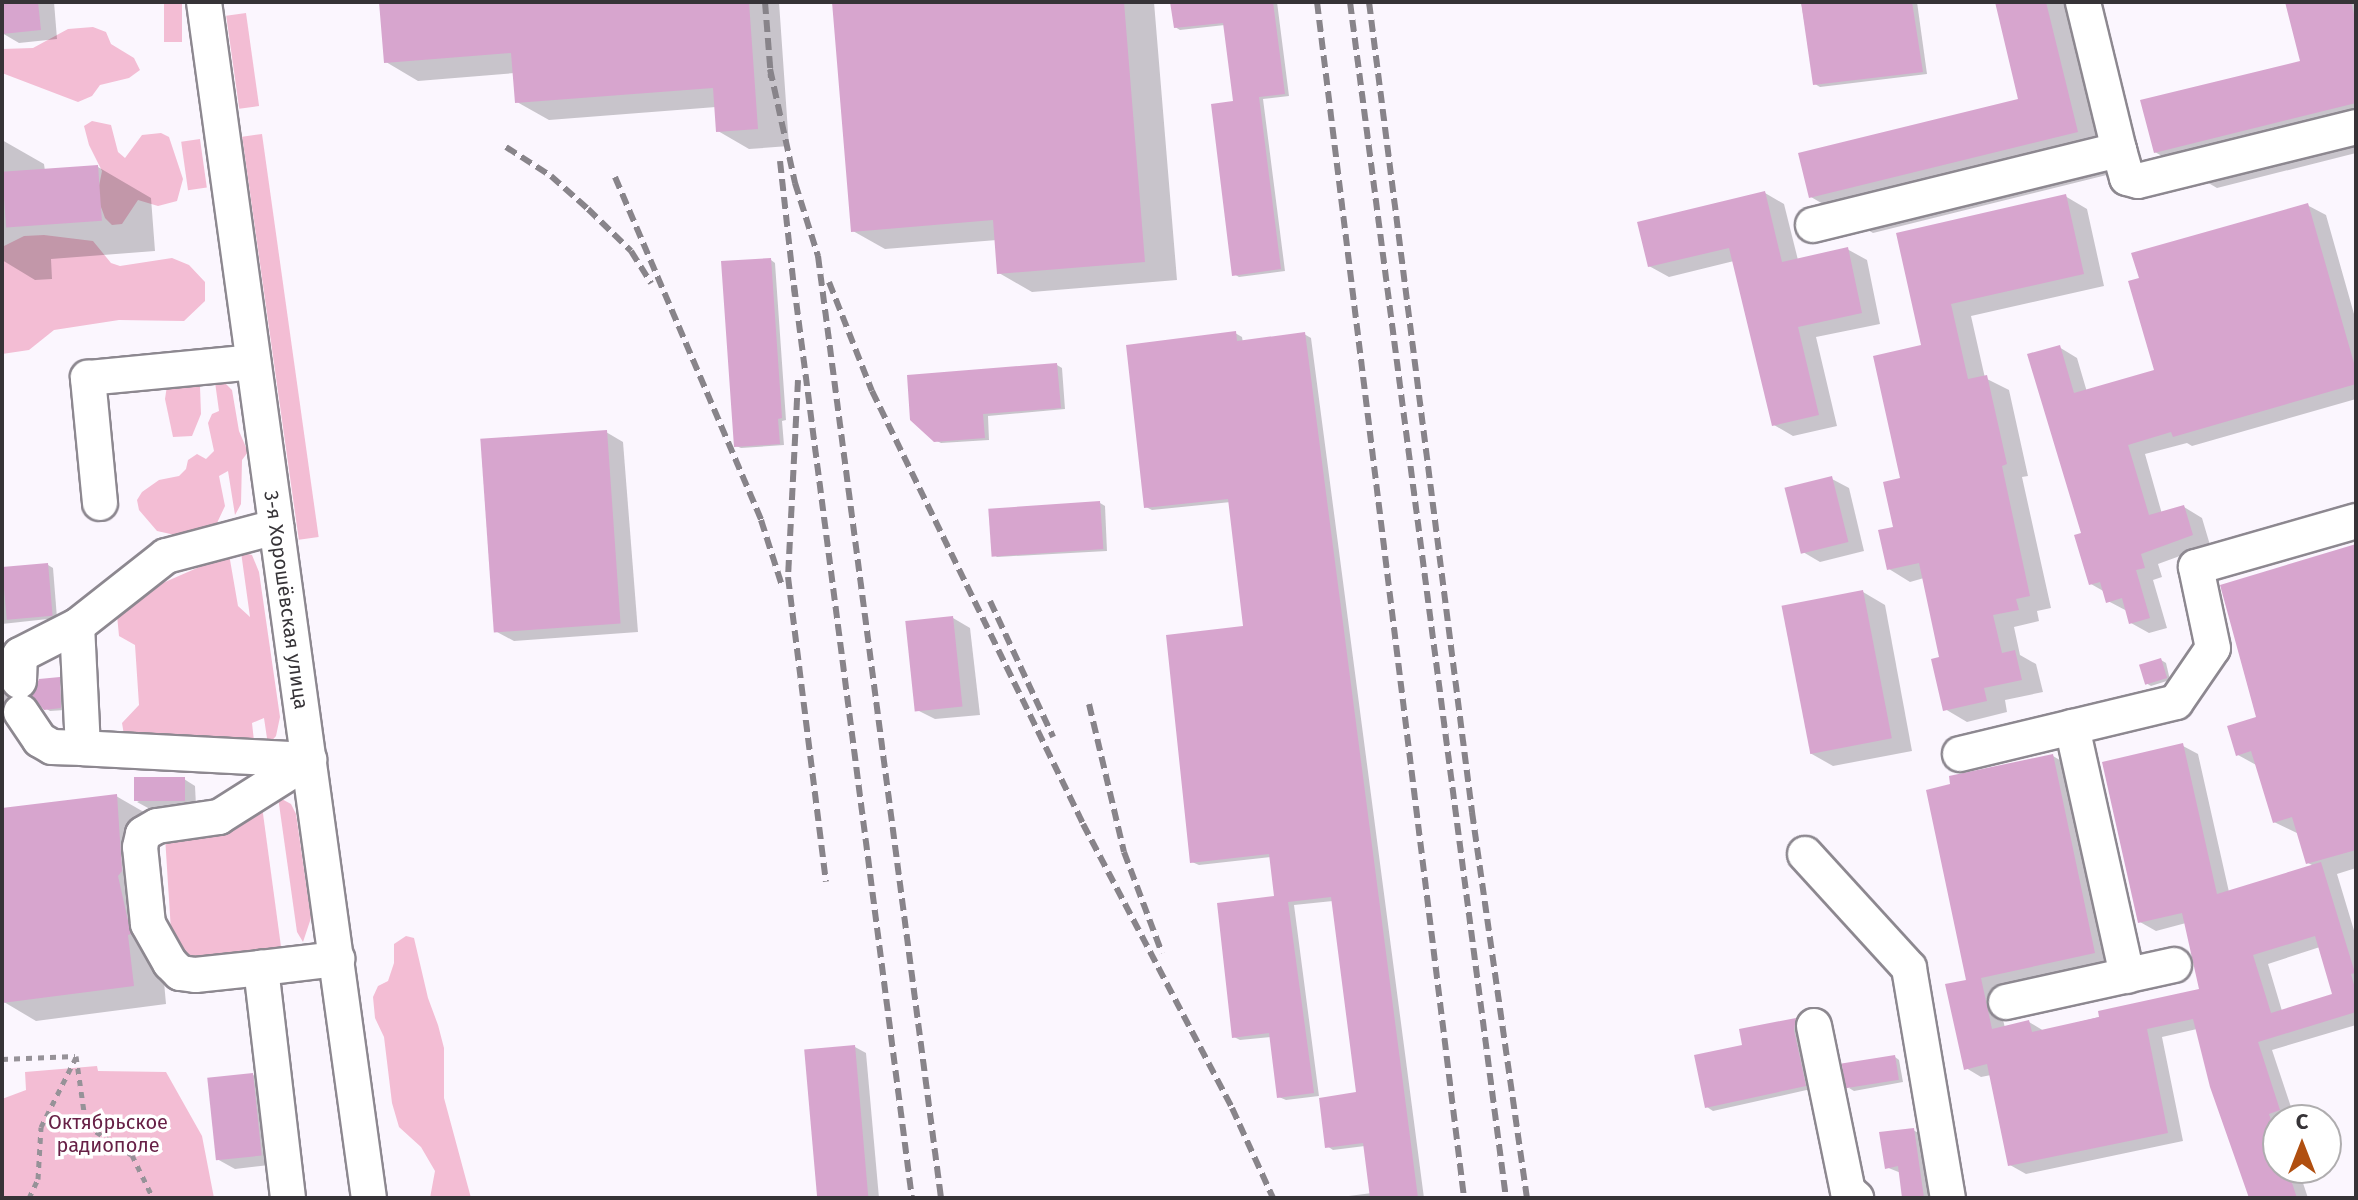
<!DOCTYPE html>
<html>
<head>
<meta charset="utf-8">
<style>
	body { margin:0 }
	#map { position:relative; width:2358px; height:1200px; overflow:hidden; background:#fbf6fe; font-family:"Fira Sans",sans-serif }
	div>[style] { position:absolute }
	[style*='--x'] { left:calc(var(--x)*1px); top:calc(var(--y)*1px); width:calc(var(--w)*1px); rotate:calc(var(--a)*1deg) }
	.green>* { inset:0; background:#f3bdd4; transform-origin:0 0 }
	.shadow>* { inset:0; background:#0003 }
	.building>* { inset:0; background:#d7a5ce; transform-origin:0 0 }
	.path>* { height:5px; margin-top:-2.5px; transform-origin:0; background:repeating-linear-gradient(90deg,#969298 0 6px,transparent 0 12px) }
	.roads { filter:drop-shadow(2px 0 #8d8890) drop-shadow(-2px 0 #8d8890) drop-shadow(0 2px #8d8890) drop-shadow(0 -2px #8d8890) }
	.minor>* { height:34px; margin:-17px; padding:0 17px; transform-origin:17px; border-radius:17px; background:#fff }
	.rail>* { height:6px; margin-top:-3px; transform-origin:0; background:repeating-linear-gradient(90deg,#88848a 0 12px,transparent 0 18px) }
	span { translate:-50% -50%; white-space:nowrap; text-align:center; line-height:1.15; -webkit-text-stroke:7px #fff; paint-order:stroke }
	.street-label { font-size:20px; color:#363337 }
	.park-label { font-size:20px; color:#672046 }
	.frame { position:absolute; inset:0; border:4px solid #363337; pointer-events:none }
	.north { position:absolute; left:2262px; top:1104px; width:80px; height:80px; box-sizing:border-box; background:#fff; border:2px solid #afadaf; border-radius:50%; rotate:0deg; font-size:22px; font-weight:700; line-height:32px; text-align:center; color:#363337 }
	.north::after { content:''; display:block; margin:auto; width:28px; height:36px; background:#b04f10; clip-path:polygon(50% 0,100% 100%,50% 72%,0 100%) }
</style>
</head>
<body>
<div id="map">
	<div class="green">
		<i style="left:164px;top:2px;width:18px;height:40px"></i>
		<i style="left:246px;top:13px;width:94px;height:20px;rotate:82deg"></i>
		<i style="clip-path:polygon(93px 27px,106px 32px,111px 44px,134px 58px,140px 70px,129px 78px,100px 85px,92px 96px,78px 102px,2px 73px,2px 49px,33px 48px,68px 29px)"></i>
		<i style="clip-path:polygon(92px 121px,111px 125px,118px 152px,125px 158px,142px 135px,161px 133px,169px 137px,183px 179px,177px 201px,158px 206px,138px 200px,122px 224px,112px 225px,105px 218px,97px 196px,102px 171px,89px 145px,84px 126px)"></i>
		<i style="left:262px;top:134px;width:407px;height:20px;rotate:82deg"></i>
		<i style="left:200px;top:139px;width:49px;height:19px;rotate:82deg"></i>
		<i style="clip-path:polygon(44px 235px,93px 241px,111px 263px,120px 266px,172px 258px,189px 265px,205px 282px,205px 301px,184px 321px,119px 320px,54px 330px,29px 350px,2px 354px,2px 247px,24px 236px)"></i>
		<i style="clip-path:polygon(192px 376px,200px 387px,201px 414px,192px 436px,173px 437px,165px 399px,168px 379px)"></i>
		<i style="clip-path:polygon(215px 382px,225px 383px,232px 390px,239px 431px,248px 452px,242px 460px,241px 504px,235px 515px,228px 471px,219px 476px,225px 506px,217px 523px,175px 535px,157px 531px,139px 510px,137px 500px,142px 492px,159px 480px,179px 476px,186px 469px,188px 460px,197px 454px,206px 459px,214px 451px,208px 423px,212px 414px,219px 411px)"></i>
		<i style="clip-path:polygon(241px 552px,252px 555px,259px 572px,280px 717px,276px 736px,268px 745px,264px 718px,252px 723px,255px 750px,124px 735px,122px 723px,139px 705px,135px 645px,119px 636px,117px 615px,133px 596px,229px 554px,238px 606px,250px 617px)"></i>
		<i style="clip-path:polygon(278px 797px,291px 804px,296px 814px,311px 918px,303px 942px,297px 932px)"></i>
		<i style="clip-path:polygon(261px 799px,282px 954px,195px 963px,172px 947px,165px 836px)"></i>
		<i style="clip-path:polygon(406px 936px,414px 938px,428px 998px,438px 1025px,444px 1048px,444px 1098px,471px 1198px,430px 1198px,435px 1171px,421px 1147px,399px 1127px,392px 1103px,384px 1037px,375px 1018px,373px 997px,378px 986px,388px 981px,394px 963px,394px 944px)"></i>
		<i style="clip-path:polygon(97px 1066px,98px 1071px,166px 1072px,202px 1136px,214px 1198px,2px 1198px,2px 1099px,26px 1090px,25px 1072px)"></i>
	</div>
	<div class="shadow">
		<i style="clip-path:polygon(2px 2px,54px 2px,57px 39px,19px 43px,2px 33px)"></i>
		<i style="clip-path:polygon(381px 2px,779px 2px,789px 146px,749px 149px,718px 131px,716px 107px,549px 120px,517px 102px,515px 73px,418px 81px,386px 62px)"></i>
		<i style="clip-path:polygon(834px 2px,1154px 2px,1177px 280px,1032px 292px,999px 273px,997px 240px,885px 249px,853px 231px)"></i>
		<i style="clip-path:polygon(1172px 2px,1277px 2px,1289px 96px,1263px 99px,1285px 271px,1239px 277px,1234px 274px,1235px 102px,1225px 25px,1180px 30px,1175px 27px)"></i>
		<i style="clip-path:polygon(1801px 2px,1917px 2px,1927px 74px,1820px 87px,1815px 84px)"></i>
		<i style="clip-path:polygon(1997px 2px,2098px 2px,2139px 167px,1873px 233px,1811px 197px,2021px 100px)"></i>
		<i style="clip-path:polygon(2287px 2px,2356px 2px,2356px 153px,2217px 188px,2155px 152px,2302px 62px)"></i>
		<i style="clip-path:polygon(2px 140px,44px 164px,45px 171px,98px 167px,151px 198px,155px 251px,51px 259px,52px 279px,35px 280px,2px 260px)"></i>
		<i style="clip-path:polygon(1765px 193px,1784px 204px,1798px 260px,1847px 249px,1867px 260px,1880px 324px,1816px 337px,1837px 426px,1793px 436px,1774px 425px,1734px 261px,1669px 277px,1649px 266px)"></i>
		<i style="clip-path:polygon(2065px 196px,2087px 209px,2104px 286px,1971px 316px,1985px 378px,2009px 390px,2028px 476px,2022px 477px,2051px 608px,2037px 611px,2039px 621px,2014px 627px,2020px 655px,2036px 664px,2043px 692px,2005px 700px,2007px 712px,1967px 722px,1945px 709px,1942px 658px,1924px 578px,1910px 582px,1889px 569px,1924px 347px,1898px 234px)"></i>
		<i style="clip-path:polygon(2307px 205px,2326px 215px,2356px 321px,2356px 399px,2192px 446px,2187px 443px,2145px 454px,2162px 514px,2184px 507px,2202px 518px,2210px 545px,2158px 564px,2162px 577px,2153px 580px,2167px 628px,2149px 633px,2131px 623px,2127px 611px,2108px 601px,2105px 592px,2091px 584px,2059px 347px,2077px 358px,2087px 392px,2156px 372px)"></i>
		<i style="clip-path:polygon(771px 260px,775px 263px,786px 420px,782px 421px,784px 445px,741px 448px,736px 446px)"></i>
		<i style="clip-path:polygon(1235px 333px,1242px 337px,1243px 343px,1304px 334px,1311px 338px,1424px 1198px,1333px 1198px,1372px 1193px,1365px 1146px,1333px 1150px,1327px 1146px,1359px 1094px,1333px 901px,1294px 905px,1319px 1096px,1286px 1100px,1279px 1097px,1271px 1037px,1240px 1040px,1234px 1037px,1276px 898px,1271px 857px,1199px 865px,1192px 862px,1245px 628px,1231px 502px,1152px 510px,1146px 507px)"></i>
		<i style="clip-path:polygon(1057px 365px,1062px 368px,1065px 409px,988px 416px,989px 440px,941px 443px,935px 440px)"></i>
		<i style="clip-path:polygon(606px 432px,623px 442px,638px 632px,514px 641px,497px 632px)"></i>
		<i style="clip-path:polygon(1832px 479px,1849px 488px,1864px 551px,1820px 562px,1803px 552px)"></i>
		<i style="clip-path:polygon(1100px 503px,1105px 506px,1107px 551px,997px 557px,993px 554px)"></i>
		<i style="clip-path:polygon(evenodd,2356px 546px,2356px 868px,2337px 874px,2356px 937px,2356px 1025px,2272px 1050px,2295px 1119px,2278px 1120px,2278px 1168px,2298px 1168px,2308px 1198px,2250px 1198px,2197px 1029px,2162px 1037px,2183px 1141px,2026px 1174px,2010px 1165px,1991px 1075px,1981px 1077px,1966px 1068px,1968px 981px,2053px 756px,2068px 765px,2110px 962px,1995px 986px,2005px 1028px,2029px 1022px,2044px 1031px,2201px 991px,2186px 923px,2156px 931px,2140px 922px,2183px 746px,2198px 754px,2229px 892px,2314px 866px,2308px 863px,2299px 834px,2274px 822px,2258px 766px,2238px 755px,2356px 546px,2320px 947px,2335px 995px,2282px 1011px,2268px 964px,2320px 947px)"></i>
		<i style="clip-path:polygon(48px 565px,53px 568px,57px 618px,2px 624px,2px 569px)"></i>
		<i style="clip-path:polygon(1863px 592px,1885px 605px,1912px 751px,1833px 766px,1810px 753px)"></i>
		<i style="clip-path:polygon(953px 618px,970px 628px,980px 715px,935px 719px,917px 710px)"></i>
		<i style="clip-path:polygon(2161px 660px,2166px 663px,2170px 680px,2151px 686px,2146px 683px)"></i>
		<i style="clip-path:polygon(59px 679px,64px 682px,65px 710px,50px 711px,45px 708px)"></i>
		<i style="clip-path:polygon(2px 687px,12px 701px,6px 716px,2px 716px)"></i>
		<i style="clip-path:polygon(184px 779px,195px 786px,196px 806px,148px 808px,137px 802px)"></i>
		<i style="clip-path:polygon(116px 796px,149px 815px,166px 1004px,36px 1021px,4px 1002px,2px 810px)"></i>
		<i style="clip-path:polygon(1796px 1020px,1802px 1023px,1811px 1089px,1713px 1111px,1707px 1107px,1745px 1046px,1741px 1031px)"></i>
		<i style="clip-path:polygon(855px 1047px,866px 1053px,879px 1198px,819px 1198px)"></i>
		<i style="clip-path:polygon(1895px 1057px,1899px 1060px,1903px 1082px,1854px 1091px,1849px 1088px)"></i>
		<i style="clip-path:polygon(253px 1075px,270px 1085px,278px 1164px,235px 1169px,217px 1159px)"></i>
		<i style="clip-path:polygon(1913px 1130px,1924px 1136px,1933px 1198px,1904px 1198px,1901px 1173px,1886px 1167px)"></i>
	</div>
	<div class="building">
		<i style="clip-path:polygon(2px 2px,38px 2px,41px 30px,2px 34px)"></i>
		<i style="clip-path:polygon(379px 2px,749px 2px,758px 129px,716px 132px,713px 88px,515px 103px,511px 53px,384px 63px)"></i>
		<i style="clip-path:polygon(832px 2px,1124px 2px,1145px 262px,997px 274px,993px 220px,851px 232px)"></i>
		<i style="clip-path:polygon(1170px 2px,1273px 2px,1285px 94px,1259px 97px,1281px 269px,1232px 276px,1211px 104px,1233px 101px,1223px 23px,1174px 28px)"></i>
		<i style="clip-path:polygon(1801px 2px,1912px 2px,1923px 72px,1813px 85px)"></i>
		<i style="clip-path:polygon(1995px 2px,2046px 2px,2078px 132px,1809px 198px,1798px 153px,2018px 99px)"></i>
		<i style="clip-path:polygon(2285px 2px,2351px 2px,2356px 22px,2356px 103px,2154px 153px,2140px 100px,2300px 61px)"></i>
		<i style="left:98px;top:165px;width:56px;height:96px;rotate:86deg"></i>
		<i style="clip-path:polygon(1765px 191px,1782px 262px,1848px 247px,1862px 313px,1798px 327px,1819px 415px,1772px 426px,1729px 248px,1648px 267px,1637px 222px)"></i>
		<i style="clip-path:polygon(2066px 194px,2084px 274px,1951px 304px,1968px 379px,1987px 375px,2007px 464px,2002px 466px,2030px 596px,2016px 599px,2019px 610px,1993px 615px,2002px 653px,2015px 650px,2022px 680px,1984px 688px,1987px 701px,1943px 711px,1931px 659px,1939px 657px,1919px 563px,1887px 570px,1878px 530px,1893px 527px,1883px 482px,1900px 478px,1873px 356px,1921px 345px,1896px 233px)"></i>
		<i style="clip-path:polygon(2308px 203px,2356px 370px,2356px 384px,2173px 437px,2171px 432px,2128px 445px,2149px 515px,2184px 505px,2193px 535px,2141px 554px,2145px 568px,2136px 570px,2150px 618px,2129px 624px,2122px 598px,2106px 603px,2100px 582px,2089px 585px,2074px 535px,2081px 533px,2027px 354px,2060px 345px,2074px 393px,2154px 370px,2128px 281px,2139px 278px,2131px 253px)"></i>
		<i style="clip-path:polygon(771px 258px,782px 418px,778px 419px,780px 444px,734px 447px,721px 261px)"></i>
		<i style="clip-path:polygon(1236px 331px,1237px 341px,1305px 332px,1418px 1198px,1370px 1198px,1363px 1143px,1325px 1148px,1319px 1098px,1356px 1092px,1331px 897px,1288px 902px,1314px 1093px,1277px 1098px,1269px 1033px,1232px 1038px,1217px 903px,1274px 896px,1269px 854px,1190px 863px,1166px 635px,1243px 626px,1228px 499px,1144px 508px,1126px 345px)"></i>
		<i style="clip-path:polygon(1057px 363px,1061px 408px,983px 414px,985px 438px,934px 442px,910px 420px,907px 375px)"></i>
		<i style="left:607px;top:430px;width:194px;height:127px;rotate:86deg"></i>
		<i style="left:1832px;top:476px;width:68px;height:49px;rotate:76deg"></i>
		<i style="left:1100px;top:501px;width:48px;height:112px;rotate:86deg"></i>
		<i style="clip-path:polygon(2356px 544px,2356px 850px,2306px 864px,2292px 817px,2273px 823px,2251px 751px,2236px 756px,2227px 726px,2256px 717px,2220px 585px)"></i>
		<i style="left:48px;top:563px;width:53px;height:46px;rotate:85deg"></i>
		<i style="left:1863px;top:590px;width:151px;height:83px;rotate:79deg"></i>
		<i style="left:953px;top:616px;width:91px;height:48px;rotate:84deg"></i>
		<i style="left:2161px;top:658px;width:21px;height:23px;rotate:73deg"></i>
		<i style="clip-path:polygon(60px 677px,61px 708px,44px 710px,32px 696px,39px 679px)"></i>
		<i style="clip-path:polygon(evenodd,2183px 743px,2217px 894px,2321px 862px,2355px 973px,2351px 974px,2356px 992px,2356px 1012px,2258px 1042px,2280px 1110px,2269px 1114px,2278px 1141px,2278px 1168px,2287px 1168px,2297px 1198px,2249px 1198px,2210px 1087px,2193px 1019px,2147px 1029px,2168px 1133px,2008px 1166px,1987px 1064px,1964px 1070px,1945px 984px,1966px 980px,1926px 790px,1950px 784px,1949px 776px,2053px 754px,2095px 953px,1981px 978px,1992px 1029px,2029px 1020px,2032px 1032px,2099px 1017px,2098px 1011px,2199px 989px,2182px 913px,2138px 923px,2102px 762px,2183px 743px,2315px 936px,2332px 994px,2271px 1013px,2253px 955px,2315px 936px)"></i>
		<i style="left:185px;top:777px;width:24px;height:51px;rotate:90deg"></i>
		<i style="clip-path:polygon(117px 794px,122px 871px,118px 876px,131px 934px,128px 935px,134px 986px,2px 1003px,2px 808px)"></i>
		<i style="clip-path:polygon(1796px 1018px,1794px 1030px,1806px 1086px,1705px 1108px,1694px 1055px,1742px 1045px,1739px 1029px)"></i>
		<i style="left:855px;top:1045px;width:154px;height:51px;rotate:85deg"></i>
		<i style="left:1895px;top:1055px;width:25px;height:54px;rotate:81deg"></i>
		<i style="left:253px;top:1073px;width:83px;height:46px;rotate:84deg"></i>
		<i style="clip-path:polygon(1914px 1128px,1924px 1198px,1902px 1198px,1898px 1166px,1885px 1169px,1879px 1132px)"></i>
	</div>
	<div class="path">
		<i style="--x:76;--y:1056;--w:70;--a:81.8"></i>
		<i style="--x:86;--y:1125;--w:55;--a:33.1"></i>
		<i style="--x:132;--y:1155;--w:48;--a:64"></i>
		<i style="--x:2;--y:1059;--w:73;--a:-2.4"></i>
		<i style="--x:29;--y:1198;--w:21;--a:-65"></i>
		<i style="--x:38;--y:1179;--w:52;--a:-86.7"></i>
		<i style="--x:41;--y:1127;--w:78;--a:-63.4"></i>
	</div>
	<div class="roads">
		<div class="minor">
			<i style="--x:204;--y:2;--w:1207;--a:82.15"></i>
			<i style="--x:2119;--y:150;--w:29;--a:74"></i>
			<i style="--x:2127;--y:178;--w:11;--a:15"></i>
			<i style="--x:2138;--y:181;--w:225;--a:-13.9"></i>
			<i style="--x:1813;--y:225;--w:315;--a:-13.8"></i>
			<i style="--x:2119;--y:150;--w:152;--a:-103.7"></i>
			<i style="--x:100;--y:503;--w:126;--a:-95.5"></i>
			<i style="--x:88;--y:378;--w:166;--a:-5.5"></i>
			<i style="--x:19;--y:681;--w:26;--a:-88"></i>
			<i style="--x:20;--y:655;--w:64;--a:-27"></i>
			<i style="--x:21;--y:712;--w:34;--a:56"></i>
			<i style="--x:40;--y:740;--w:14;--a:30"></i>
			<i style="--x:52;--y:747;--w:31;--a:2"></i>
			<i style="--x:2072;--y:727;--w:255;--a:77.5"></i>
			<i style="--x:1960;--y:754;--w:222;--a:-13.5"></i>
			<i style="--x:2176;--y:702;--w:65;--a:-55.6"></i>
			<i style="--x:2213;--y:648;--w:83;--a:-101.9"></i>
			<i style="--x:2196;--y:567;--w:166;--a:-16"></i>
			<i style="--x:1805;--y:854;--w:154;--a:47.6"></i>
			<i style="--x:1909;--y:968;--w:233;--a:80.4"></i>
			<i style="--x:261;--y:968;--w:66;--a:173.9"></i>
			<i style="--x:195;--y:975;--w:15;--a:-172"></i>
			<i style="--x:180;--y:973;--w:14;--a:-135"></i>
			<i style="--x:170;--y:963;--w:45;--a:-119.4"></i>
			<i style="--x:148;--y:924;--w:77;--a:-95.9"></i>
			<i style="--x:140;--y:847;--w:13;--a:-77"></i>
			<i style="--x:143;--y:834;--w:16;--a:-30"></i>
			<i style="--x:157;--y:826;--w:63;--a:-8.3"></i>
			<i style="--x:219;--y:817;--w:107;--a:-32.3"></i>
			<i style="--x:309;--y:760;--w:226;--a:-177"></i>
			<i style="--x:83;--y:748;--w:122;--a:-92.8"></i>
			<i style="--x:77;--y:626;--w:113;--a:-38.2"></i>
			<i style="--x:166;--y:556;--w:114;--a:-14.8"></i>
			<i style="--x:2006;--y:1002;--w:172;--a:-12.4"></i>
			<i style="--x:1814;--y:1026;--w:168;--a:78.4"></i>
			<i style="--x:1848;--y:1191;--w:11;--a:41"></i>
			<i style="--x:288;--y:1198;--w:232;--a:-96.7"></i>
			<i style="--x:261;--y:968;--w:77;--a:-6.8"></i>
		</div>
	</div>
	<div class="rail">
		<i style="--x:765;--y:2;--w:76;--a:85.5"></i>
		<i style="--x:1317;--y:2;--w:1205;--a:82.99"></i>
		<i style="--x:1350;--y:2;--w:1206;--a:82.57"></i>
		<i style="--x:1369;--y:2;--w:817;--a:82.75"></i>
		<i style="--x:1472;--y:812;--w:390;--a:81.9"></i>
		<i style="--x:770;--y:69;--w:117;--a:77.6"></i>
		<i style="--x:795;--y:183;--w:77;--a:72.5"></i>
		<i style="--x:818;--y:256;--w:950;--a:82.56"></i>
		<i style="--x:506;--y:147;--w:54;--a:32.8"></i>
		<i style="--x:551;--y:176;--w:50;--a:41.7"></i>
		<i style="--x:588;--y:209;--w:60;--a:44.3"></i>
		<i style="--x:631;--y:251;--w:38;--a:58"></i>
		<i style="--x:780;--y:161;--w:136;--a:83.7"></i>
		<i style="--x:615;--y:177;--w:373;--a:66.9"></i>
		<i style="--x:761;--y:520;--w:69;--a:72.3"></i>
		<i style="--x:829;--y:282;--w:117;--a:68.5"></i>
		<i style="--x:872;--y:391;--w:482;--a:64"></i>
		<i style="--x:1083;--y:824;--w:321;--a:62.3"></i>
		<i style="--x:1232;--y:1108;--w:99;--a:65.5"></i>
		<i style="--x:794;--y:285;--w:921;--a:82.64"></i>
		<i style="--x:798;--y:380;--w:197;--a:92.9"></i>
		<i style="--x:788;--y:577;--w:307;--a:82.9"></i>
		<i style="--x:990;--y:601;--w:150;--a:65.1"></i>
		<i style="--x:1089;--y:704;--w:152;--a:76.7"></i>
		<i style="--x:1124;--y:852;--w:108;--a:69.4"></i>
	</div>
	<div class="street-label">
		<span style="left:286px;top:600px;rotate:82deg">3-я Хорошёвская улица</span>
	</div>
	<div class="park-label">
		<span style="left:108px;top:1134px">Октябрьское<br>радиополе</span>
	</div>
	<div class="frame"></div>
	<div class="north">С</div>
</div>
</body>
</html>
